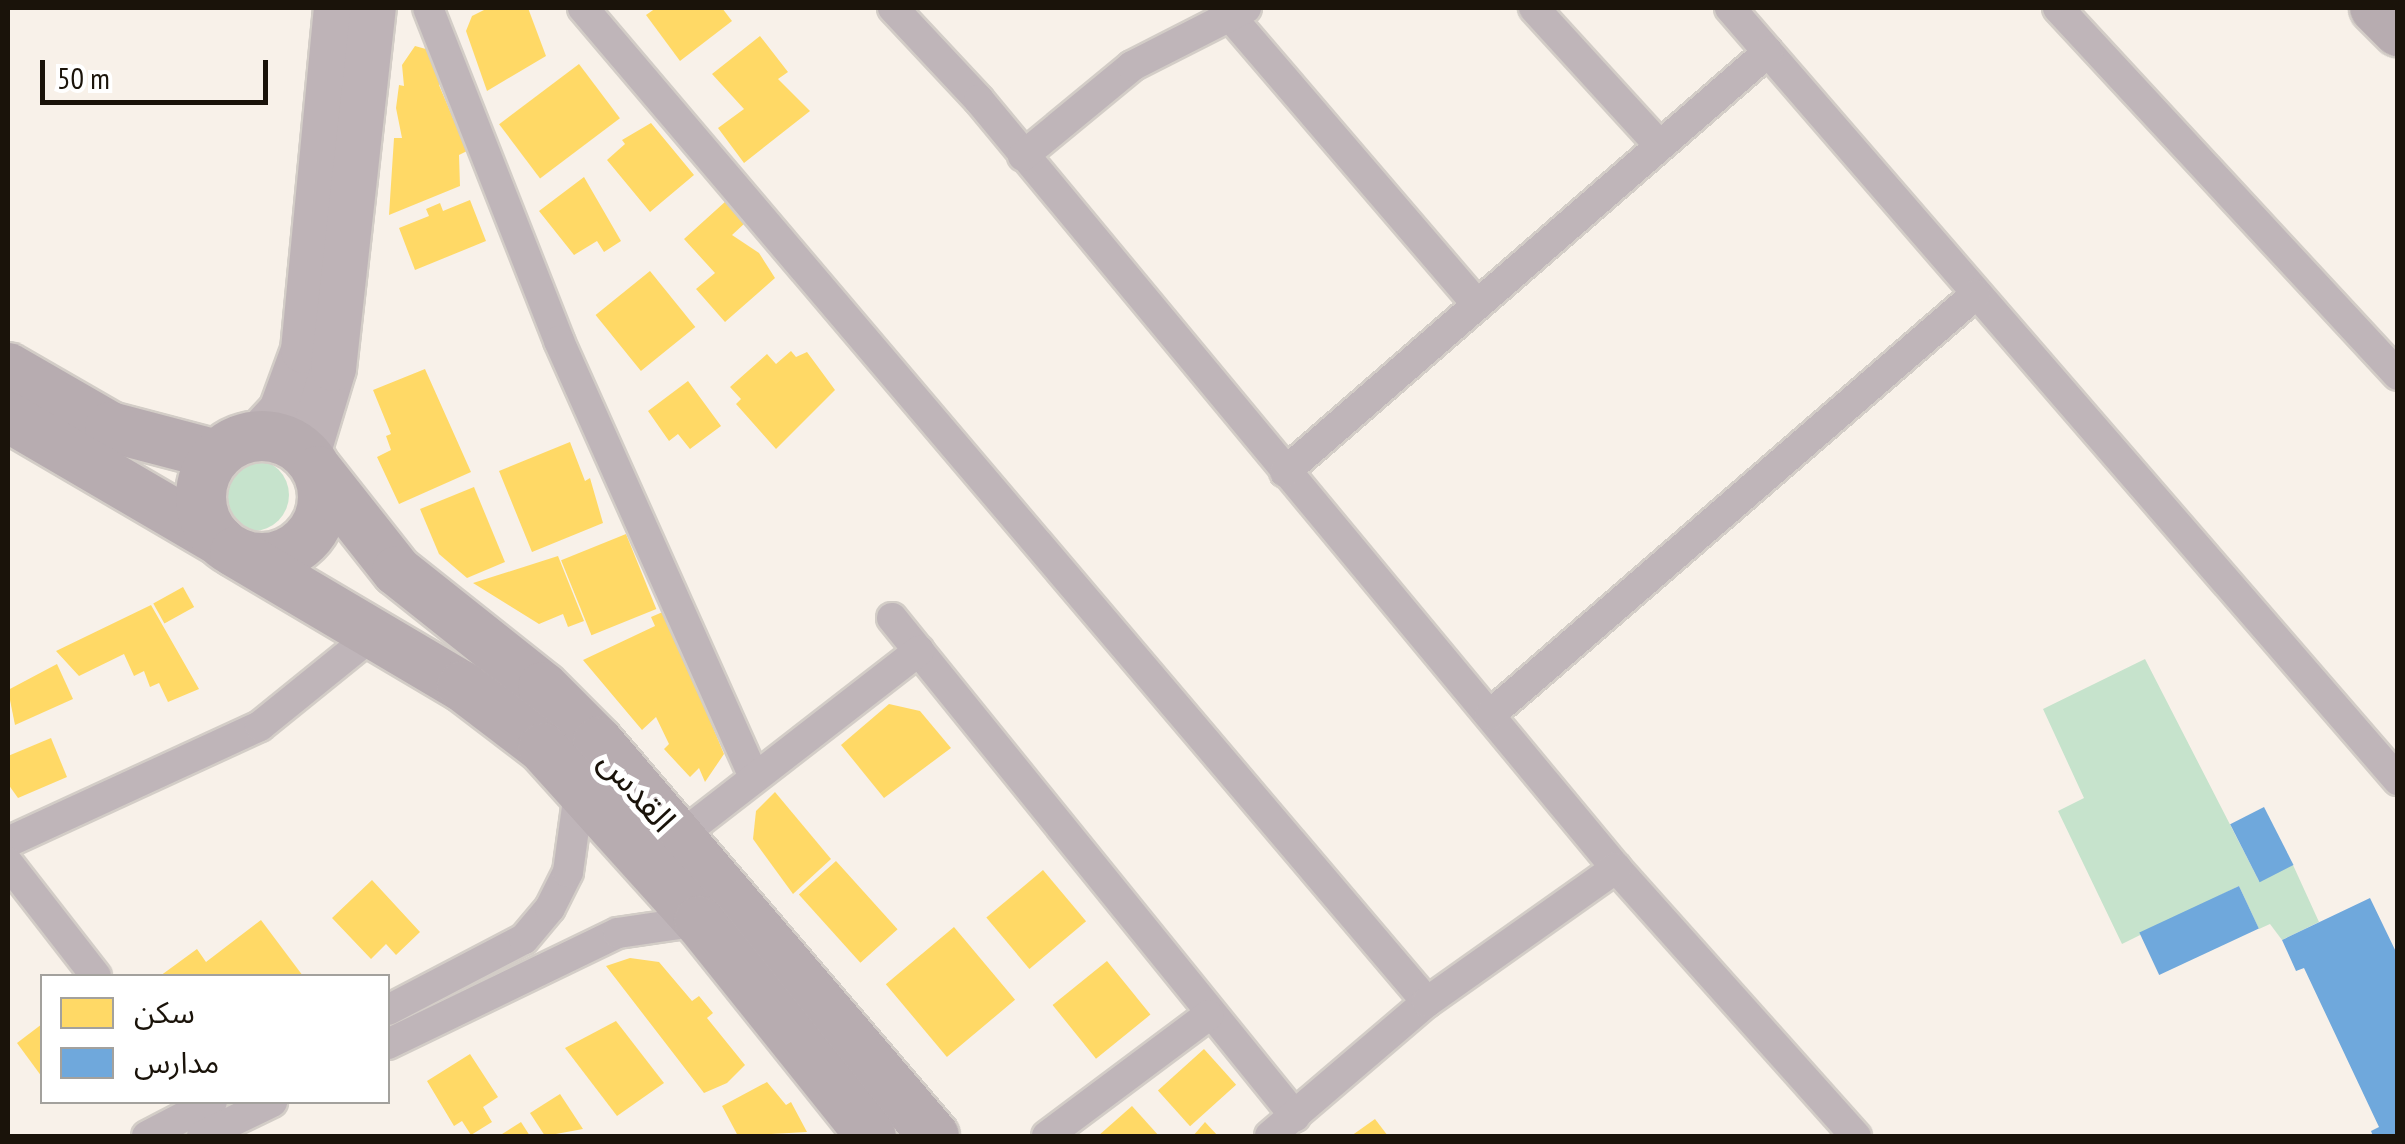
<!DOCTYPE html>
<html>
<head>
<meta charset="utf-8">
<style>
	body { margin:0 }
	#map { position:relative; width:2405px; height:1144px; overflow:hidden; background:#f8f1e9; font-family:"PT Sans Narrow","Noto Sans Arabic",sans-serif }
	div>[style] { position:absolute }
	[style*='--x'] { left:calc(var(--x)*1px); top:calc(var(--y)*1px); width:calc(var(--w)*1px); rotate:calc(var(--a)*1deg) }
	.green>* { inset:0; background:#c6e3cc }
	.round { border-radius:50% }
	.homes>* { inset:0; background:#ffd966; transform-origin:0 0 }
	.schools>* { inset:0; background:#6fa8dc; transform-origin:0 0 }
	.roads { filter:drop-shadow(2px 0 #d3cdc7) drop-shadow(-2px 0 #d3cdc7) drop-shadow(0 2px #d3cdc7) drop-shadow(0 -2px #d3cdc7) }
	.street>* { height:30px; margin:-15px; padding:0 15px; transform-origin:15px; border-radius:15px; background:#bfb5b9 }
	.secondary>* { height:45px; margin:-22.5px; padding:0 22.5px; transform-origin:22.5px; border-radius:22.5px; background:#beb3b7 }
	.primary>* { height:50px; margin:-25px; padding:0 25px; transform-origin:25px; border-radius:25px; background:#b7acb0 }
	.primary>.ring { margin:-25px; padding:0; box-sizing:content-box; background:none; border:50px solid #b7acb0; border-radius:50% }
	span { translate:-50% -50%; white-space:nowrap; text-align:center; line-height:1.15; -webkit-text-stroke:10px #fff; paint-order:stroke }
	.street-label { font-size:35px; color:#1a130a }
	.frame { position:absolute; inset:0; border:10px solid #1a130a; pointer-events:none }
	.legend { position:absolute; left:40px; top:974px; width:350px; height:130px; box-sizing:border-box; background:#fff; border:2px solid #a3a19d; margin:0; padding:12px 18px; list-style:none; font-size:30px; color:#1a130a }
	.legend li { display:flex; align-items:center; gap:20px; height:50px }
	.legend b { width:50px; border:2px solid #a3a19d }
	.scale { position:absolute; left:40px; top:60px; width:228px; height:45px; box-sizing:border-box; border:5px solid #1a130a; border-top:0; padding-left:12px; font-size:30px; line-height:35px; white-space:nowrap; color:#1a130a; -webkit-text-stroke:8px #fff; paint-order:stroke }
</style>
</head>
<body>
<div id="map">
	<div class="green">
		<i class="round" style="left:217px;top:459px;width:72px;height:72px"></i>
		<i style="clip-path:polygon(2145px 659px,2259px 881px,2293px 865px,2319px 922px,2282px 940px,2270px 924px,2259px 929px,2239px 886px,2122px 944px,2058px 811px,2084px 798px,2043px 709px)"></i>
	</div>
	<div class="homes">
		<i style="clip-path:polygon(488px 8px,528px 8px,546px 56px,487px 91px,466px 31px,472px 16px)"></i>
		<i style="clip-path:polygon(656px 8px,722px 8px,732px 21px,680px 61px,646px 15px)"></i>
		<i style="clip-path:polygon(760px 36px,788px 72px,778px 79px,810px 111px,744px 163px,718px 128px,744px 109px,712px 74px)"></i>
		<i style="clip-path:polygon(415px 46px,433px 51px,449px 80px,439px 85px,467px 151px,459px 155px,460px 186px,389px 215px,394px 138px,402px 138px,396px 108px,399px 85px,404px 86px,402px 65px)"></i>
		<i style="left:579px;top:64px;width:68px;height:100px;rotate:53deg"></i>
		<i style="clip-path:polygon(651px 123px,694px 175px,650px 212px,607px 160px,625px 144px,622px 140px)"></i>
		<i style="clip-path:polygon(584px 177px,621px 241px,604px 252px,597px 241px,574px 255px,539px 211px)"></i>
		<i style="clip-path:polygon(470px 200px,486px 241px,415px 270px,399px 228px,429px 216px,426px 209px,440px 203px,443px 211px)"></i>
		<i style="clip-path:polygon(726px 201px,745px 223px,732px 235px,759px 253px,775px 278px,725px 322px,696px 289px,715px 273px,684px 239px)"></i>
		<i style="left:650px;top:271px;width:72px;height:70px;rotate:51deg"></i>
		<i style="clip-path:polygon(791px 351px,796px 357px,807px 352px,835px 390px,776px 449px,736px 404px,741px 399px,730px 387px,767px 354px,776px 364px)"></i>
		<i style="clip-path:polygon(425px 369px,471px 472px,399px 504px,377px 457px,391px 450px,386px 436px,391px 434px,373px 390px)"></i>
		<i style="clip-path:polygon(688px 381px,721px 426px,690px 449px,678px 434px,669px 441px,648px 411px)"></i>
		<i style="clip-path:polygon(570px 442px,585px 481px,590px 478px,603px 523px,532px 552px,499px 471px)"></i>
		<i style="clip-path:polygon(474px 487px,505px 562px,467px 578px,439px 554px,420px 509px)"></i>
		<i style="left:626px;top:534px;width:81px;height:70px;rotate:68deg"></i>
		<i style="clip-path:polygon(558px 556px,584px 621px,568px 627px,563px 614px,539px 624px,473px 583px)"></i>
		<i style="left:183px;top:587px;width:23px;height:34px;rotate:61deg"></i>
		<i style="clip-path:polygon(151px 605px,199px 689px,168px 702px,159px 683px,150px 687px,144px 671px,134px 676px,124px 654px,79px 676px,56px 651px)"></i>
		<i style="clip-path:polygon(665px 611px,724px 754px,705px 782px,699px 768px,690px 777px,664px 749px,669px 744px,656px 717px,642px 730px,583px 660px,655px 626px,651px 617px)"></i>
		<i style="clip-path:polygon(57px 664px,73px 699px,15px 725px,8px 690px)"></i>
		<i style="clip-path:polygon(889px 704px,920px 711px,951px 748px,884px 798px,841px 745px)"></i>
		<i style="clip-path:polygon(51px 738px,67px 777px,18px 798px,8px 784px,8px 756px)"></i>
		<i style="clip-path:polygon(775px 792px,831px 859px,793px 894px,753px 839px,756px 811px)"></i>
		<i style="left:836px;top:861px;width:92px;height:50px;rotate:48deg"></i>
		<i style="left:1043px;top:870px;width:67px;height:74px;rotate:50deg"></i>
		<i style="clip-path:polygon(372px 880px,420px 932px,396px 955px,386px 944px,371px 959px,332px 918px)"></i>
		<i style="clip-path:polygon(261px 920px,303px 976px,160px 976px,197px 949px,206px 962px)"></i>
		<i style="left:954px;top:927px;width:95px;height:89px;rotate:50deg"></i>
		<i style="clip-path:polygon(630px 958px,659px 962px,692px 1001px,699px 996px,713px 1013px,707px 1018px,745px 1065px,727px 1083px,704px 1093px,606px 966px)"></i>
		<i style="left:1107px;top:961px;width:69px;height:70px;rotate:51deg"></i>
		<i style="clip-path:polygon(616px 1021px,664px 1083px,617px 1116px,565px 1048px)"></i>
		<i style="clip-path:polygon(42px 1024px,42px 1077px,17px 1043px)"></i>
		<i style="left:1204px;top:1049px;width:48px;height:62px;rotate:48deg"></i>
		<i style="clip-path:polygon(470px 1054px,498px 1097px,483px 1107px,492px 1122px,471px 1135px,462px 1121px,454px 1126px,427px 1081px)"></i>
		<i style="clip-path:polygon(767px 1082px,786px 1105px,791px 1102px,807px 1132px,738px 1136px,722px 1106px)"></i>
		<i style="clip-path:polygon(560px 1094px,583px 1129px,545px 1136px,530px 1113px)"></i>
		<i style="clip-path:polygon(1132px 1106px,1159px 1136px,1098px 1136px)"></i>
		<i style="clip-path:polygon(1375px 1119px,1388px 1136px,1351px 1136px)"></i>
		<i style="clip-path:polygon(521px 1122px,530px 1136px,499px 1136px)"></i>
		<i style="clip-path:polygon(1205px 1122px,1218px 1136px,1193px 1136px)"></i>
	</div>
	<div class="schools">
		<i style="left:2264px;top:807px;width:65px;height:38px;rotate:63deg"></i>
		<i style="left:2239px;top:886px;width:47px;height:110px;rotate:65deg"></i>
		<i style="clip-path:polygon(2370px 898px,2398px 956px,2398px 1136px,2373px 1136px,2371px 1131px,2379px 1127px,2304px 968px,2296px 971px,2282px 940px)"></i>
	</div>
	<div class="roads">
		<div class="street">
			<i style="--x:428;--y:8;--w:358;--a:68.5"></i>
			<i style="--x:559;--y:341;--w:477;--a:65.9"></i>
			<i style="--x:583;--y:8;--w:1304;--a:49.67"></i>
			<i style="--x:893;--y:8;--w:126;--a:46.9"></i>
			<i style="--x:979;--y:100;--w:998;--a:50.33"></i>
			<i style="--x:1616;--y:868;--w:360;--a:48.2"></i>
			<i style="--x:1534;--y:8;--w:184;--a:47.6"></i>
			<i style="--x:1730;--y:8;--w:1021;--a:49.13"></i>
			<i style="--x:2058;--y:8;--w:500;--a:47.19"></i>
			<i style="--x:1230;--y:16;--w:375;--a:49.4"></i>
			<i style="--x:1023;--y:156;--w:141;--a:-39.5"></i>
			<i style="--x:1132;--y:66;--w:128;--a:-27"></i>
			<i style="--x:1285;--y:472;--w:640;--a:-41.01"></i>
			<i style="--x:892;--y:618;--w:641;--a:51.02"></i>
			<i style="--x:1490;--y:715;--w:642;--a:-40.89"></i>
			<i style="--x:679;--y:837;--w:304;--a:-37.8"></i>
			<i style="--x:8;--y:842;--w:277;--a:-24.7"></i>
			<i style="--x:260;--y:726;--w:148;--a:-39"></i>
			<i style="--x:8;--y:863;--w:143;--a:52.1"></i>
			<i style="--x:388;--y:1010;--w:153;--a:-27.6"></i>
			<i style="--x:524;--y:939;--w:40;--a:-50"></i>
			<i style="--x:550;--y:908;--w:40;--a:-63.4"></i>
			<i style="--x:568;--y:872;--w:87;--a:-82.1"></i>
			<i style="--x:388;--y:1044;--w:255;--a:-25.8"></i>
			<i style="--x:618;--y:933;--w:82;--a:-8.4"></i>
			<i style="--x:147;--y:1136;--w:73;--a:-27.6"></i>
			<i style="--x:202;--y:1136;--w:78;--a:-25.9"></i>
			<i style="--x:1047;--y:1136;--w:202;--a:-36.8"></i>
			<i style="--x:1270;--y:1136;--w:206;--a:-40.5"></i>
			<i style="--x:1427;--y:1002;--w:232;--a:-35.3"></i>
		</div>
		<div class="secondary">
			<i style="--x:258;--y:435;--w:34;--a:-47"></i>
			<i style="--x:281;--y:410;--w:64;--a:-69.9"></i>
			<i style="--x:303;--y:350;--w:344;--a:-84.5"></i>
			<i style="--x:307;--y:454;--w:90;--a:-73.2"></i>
			<i style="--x:333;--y:368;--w:362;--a:-83.7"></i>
		</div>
		<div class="primary">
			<i style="--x:2375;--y:8;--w:33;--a:45"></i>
			<i style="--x:8;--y:368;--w:118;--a:30"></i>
			<i style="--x:110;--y:427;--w:111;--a:14.7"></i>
			<i style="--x:8;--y:417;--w:246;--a:30.3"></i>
			<i class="ring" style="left:201px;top:436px;width:72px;height:72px"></i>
			<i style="--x:318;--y:471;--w:127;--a:51.7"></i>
			<i style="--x:397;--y:571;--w:186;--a:38.5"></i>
			<i style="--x:543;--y:687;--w:78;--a:45"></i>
			<i style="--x:598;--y:742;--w:518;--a:49.54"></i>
			<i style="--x:235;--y:552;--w:264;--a:30.6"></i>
			<i style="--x:462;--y:686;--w:102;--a:37.4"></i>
			<i style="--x:543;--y:748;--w:233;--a:48"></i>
			<i style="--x:699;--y:921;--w:275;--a:51.3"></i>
		</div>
	</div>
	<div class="street-label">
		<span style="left:638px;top:790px;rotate:49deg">القدس</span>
	</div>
	<div class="frame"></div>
	<ul class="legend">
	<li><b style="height:28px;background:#ffd966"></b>سكن</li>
	<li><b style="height:28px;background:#6fa8dc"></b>مدارس</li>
	</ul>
	<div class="scale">50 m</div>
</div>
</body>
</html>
